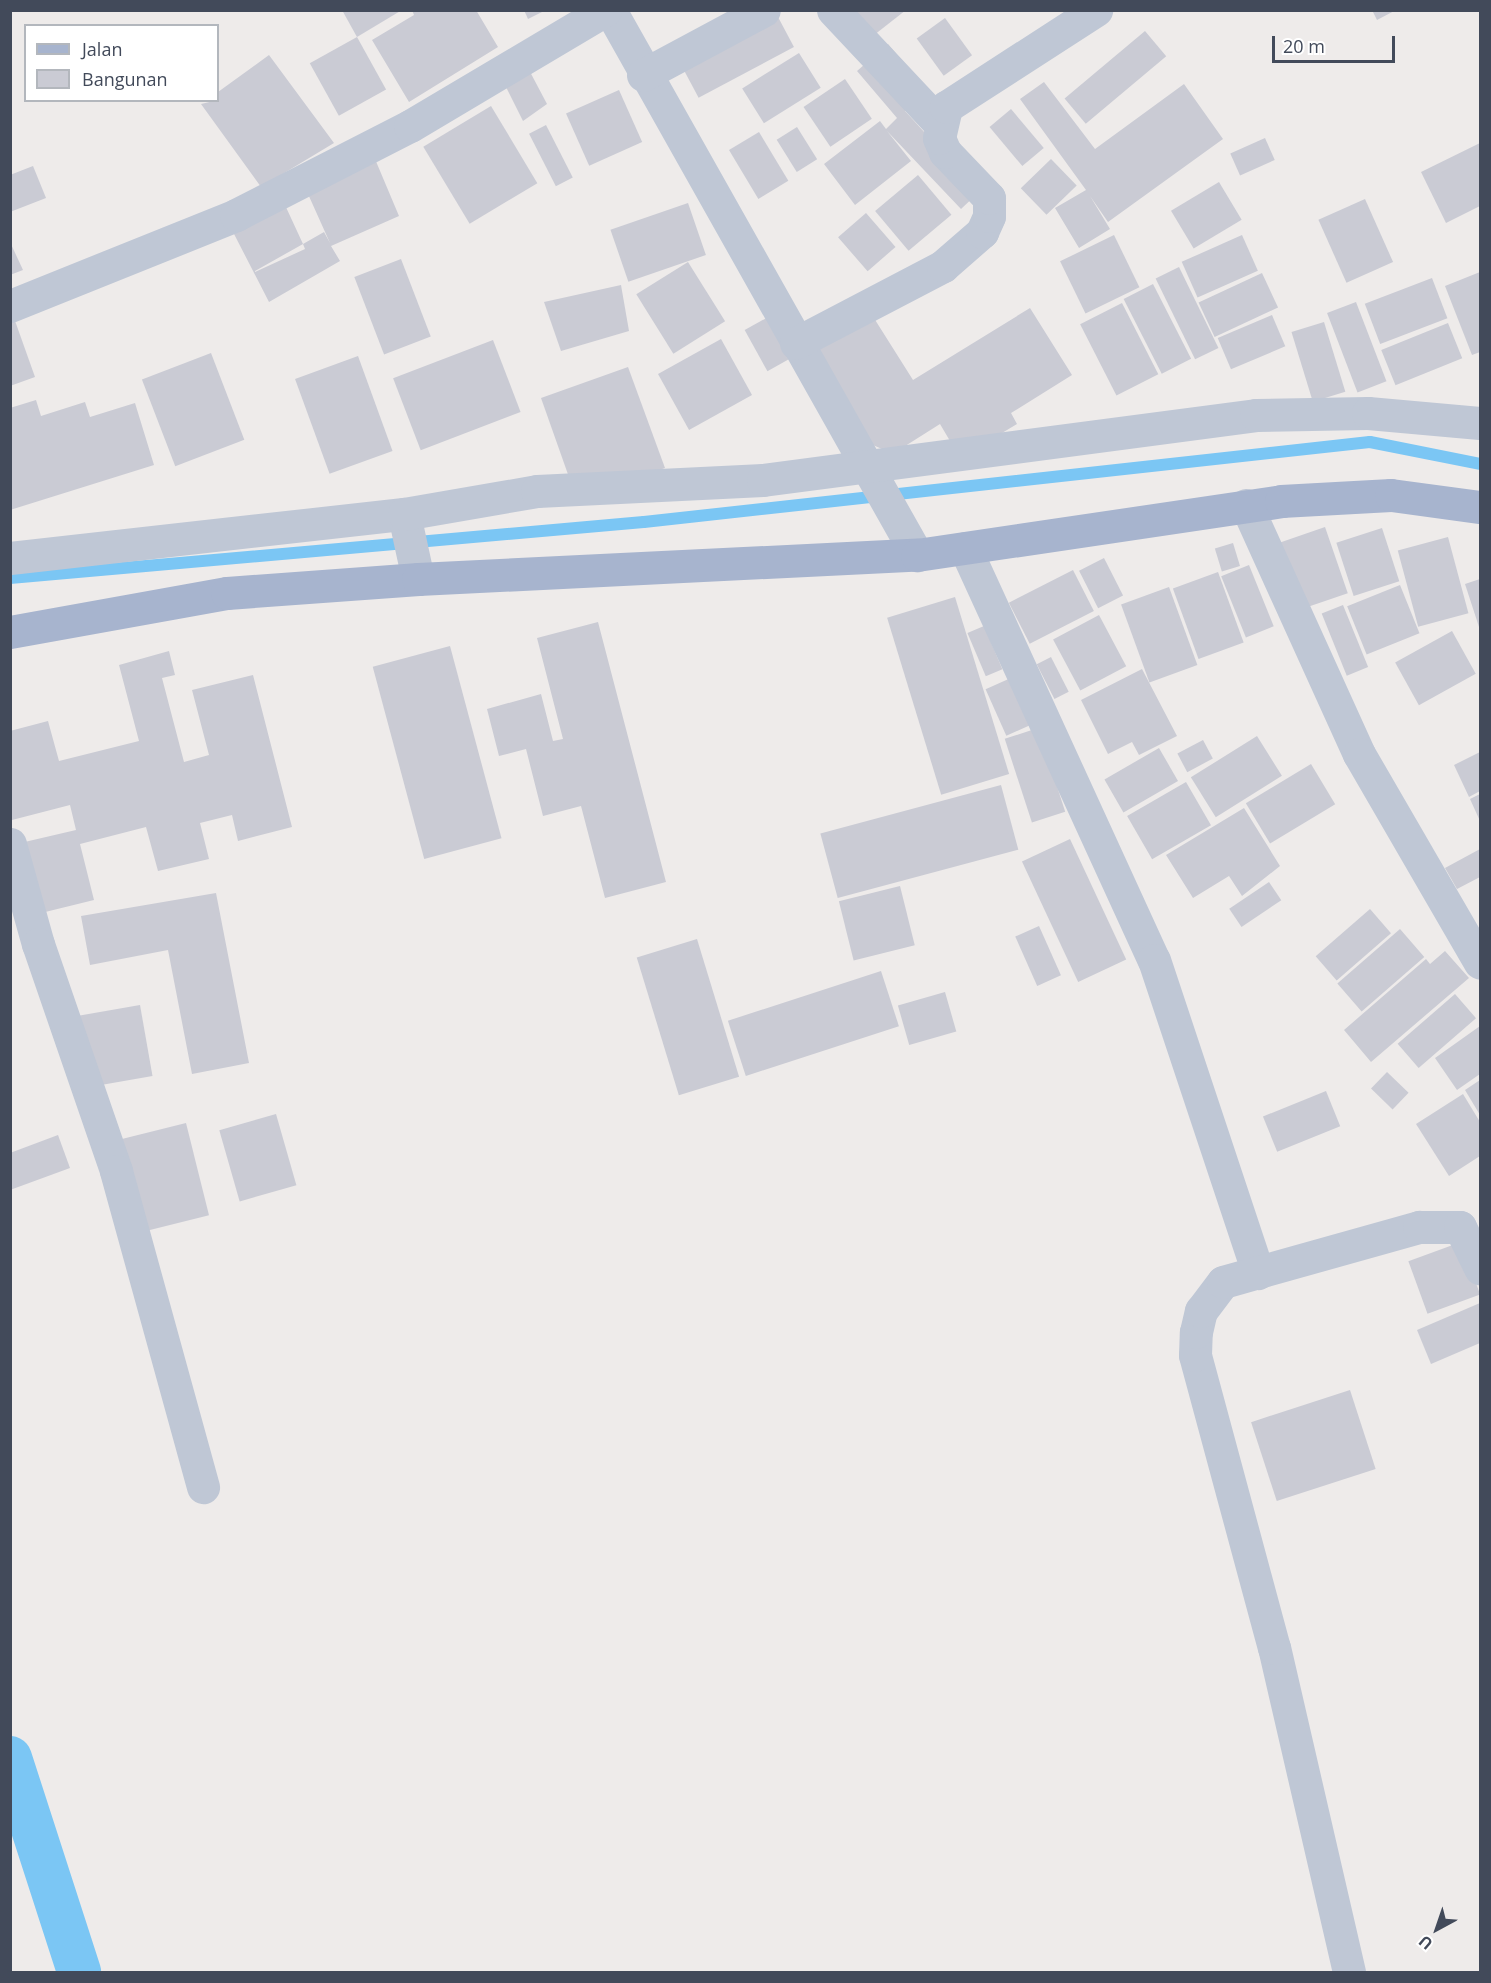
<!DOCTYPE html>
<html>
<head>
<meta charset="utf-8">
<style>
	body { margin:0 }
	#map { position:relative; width:1491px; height:1983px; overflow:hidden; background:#eeebea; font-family:"Open Sans",sans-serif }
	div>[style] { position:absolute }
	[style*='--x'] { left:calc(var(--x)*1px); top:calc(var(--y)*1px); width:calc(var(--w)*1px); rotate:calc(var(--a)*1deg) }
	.stream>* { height:12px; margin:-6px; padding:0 6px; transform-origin:6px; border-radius:6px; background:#7bc6f4 }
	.canal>* { height:44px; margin:-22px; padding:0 22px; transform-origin:22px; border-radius:22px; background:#7bc6f4 }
	.building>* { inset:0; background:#cacbd4; transform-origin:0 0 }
	.minor>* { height:33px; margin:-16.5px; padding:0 16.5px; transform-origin:16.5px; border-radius:16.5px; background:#bfc7d5 }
	.major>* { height:33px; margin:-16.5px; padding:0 16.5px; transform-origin:16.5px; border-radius:16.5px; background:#a7b4ce }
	span { translate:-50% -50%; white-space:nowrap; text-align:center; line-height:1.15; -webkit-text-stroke:5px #fff; paint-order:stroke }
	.frame { position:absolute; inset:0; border:12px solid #424a5a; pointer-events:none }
	.legend { position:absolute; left:24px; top:24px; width:195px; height:78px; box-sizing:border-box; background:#fff; border:2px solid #b3b7bd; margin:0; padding:8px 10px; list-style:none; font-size:18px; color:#424a5a }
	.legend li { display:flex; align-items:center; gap:12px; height:30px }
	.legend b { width:30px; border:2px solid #b3b7bd }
	.north { position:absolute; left:1407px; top:1899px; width:60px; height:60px; -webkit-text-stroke:4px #fff; paint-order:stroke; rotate:220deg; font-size:16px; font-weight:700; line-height:24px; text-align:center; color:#424a5a }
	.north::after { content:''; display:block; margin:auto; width:21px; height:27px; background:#424a5a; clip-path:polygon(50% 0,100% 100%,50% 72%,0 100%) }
	.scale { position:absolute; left:1272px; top:36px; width:123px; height:27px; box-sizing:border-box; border:3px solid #424a5a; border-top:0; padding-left:8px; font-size:18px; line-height:21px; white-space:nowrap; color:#424a5a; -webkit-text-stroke:4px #fff; paint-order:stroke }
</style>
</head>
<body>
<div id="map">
	<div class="stream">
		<i style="--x:10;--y:578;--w:636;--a:-5.05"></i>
		<i style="--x:644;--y:522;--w:730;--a:-6.29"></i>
		<i style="--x:1370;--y:442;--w:112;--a:11.3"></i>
	</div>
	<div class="canal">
		<i style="--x:10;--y:1758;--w:225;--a:72.1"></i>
	</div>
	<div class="building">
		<i style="clip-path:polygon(342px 10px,402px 10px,357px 37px)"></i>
		<i style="clip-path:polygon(412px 10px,476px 10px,498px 47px,409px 102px,372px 40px,414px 15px)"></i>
		<i style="clip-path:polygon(524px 10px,546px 10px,528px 19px)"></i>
		<i style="clip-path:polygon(846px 10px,906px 10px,869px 39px)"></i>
		<i style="clip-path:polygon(1372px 10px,1396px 10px,1377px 20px)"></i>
		<i style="left:778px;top:17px;width:34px;height:108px;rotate:62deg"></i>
		<i style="left:945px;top:18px;width:46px;height:35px;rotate:54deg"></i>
		<i style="left:1145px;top:31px;width:33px;height:105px;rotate:50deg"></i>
		<i style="left:357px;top:37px;width:60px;height:54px;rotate:61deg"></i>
		<i style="clip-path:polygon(888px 44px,928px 91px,905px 111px,979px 192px,961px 209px,887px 131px,911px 161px,855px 205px,824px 164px,880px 121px,886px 129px,897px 118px,857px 71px)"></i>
		<i style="left:799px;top:53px;width:41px;height:67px;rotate:58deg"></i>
		<i style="clip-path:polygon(269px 55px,334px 143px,261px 187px,201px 104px,218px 100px,218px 92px)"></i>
		<i style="clip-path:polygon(528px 68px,547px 104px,523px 121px,502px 79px)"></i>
		<i style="left:845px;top:79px;width:48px;height:50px;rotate:56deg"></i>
		<i style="clip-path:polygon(1044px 82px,1095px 149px,1184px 84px,1223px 139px,1108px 222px,1090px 196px,1110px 229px,1079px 248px,1055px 208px,1086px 190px,1020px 99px)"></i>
		<i style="left:619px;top:90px;width:57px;height:58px;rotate:66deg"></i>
		<i style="left:491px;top:106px;width:90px;height:79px;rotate:59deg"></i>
		<i style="left:1011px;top:109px;width:51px;height:28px;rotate:50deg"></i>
		<i style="left:546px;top:125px;width:59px;height:19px;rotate:63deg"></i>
		<i style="left:797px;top:127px;width:38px;height:24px;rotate:58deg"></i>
		<i style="left:759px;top:132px;width:57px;height:35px;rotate:59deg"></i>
		<i style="left:1265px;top:138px;width:24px;height:38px;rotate:66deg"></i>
		<i style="clip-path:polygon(1480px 143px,1480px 206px,1446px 223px,1421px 172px)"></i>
		<i style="clip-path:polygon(evenodd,375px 159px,399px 216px,331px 246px,340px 261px,269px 302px,233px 232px,285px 205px,303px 244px,324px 232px,330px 243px,308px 194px,375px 159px,303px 244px,305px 249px,255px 272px,255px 271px,303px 244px)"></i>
		<i style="left:1051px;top:159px;width:37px;height:42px;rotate:46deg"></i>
		<i style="clip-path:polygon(33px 166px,46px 198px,10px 212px,10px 175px)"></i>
		<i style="left:918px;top:175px;width:52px;height:56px;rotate:50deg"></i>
		<i style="left:1219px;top:182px;width:44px;height:56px;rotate:59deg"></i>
		<i style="left:1365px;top:199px;width:69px;height:51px;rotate:66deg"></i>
		<i style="left:688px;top:203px;width:55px;height:82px;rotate:71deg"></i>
		<i style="left:866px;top:213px;width:45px;height:37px;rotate:49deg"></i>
		<i style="left:1114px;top:235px;width:58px;height:60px;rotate:64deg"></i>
		<i style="left:1242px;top:235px;width:39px;height:66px;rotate:66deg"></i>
		<i style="clip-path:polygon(10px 242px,23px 270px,10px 275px)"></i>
		<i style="left:401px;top:259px;width:83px;height:50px;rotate:69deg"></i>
		<i style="left:688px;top:262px;width:70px;height:61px;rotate:58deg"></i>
		<i style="left:1179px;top:267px;width:90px;height:26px;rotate:64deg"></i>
		<i style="clip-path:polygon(1480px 272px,1480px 352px,1472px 355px,1445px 286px)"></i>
		<i style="left:1262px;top:273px;width:38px;height:70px;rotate:65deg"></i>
		<i style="left:1432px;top:278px;width:43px;height:72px;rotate:69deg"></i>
		<i style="left:1153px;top:284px;width:84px;height:33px;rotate:63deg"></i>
		<i style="clip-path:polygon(621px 285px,629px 331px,561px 351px,544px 302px)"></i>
		<i style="left:1356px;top:302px;width:85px;height:31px;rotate:69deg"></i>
		<i style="left:1122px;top:303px;width:80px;height:47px;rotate:63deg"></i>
		<i style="clip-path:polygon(1030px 308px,1072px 375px,1011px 413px,1017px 424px,1002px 433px,950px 441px,940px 424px,902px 448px,882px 449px,873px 445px,818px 348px,872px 315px,913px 380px)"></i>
		<i style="left:1272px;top:315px;width:34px;height:59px;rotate:67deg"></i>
		<i style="left:770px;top:316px;width:47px;height:29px;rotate:61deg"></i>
		<i style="clip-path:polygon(14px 318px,35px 377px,10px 386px,10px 320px)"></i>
		<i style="left:1324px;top:322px;width:73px;height:34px;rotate:73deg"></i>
		<i style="left:1448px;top:323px;width:38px;height:72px;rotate:68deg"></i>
		<i style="left:721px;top:339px;width:64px;height:72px;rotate:61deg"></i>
		<i style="left:493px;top:340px;width:77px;height:107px;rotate:69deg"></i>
		<i style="left:211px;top:353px;width:93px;height:74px;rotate:69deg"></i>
		<i style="left:358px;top:356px;width:101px;height:67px;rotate:70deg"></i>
		<i style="clip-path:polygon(628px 367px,665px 468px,639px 477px,570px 480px,541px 398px)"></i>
		<i style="clip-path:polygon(36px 400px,41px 416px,85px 402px,90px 417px,135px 403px,154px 465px,10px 510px,10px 408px)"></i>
		<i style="left:1325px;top:527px;width:70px;height:52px;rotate:71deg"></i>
		<i style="left:1382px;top:528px;width:56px;height:48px;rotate:72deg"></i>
		<i style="left:1448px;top:537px;width:79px;height:52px;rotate:75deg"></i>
		<i style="left:1233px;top:543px;width:24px;height:19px;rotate:73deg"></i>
		<i style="left:1104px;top:558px;width:42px;height:28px;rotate:63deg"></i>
		<i style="left:1249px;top:565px;width:66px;height:30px;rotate:68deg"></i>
		<i style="left:1073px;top:570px;width:46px;height:72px;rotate:63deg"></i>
		<i style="left:1218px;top:572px;width:75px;height:48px;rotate:70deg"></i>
		<i style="clip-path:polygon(1480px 579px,1480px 630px,1465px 584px)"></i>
		<i style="left:1400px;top:585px;width:52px;height:57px;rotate:68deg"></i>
		<i style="left:1169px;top:587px;width:83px;height:51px;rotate:70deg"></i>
		<i style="left:955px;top:597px;width:185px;height:71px;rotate:73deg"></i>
		<i style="left:1343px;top:605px;width:67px;height:23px;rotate:68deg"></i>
		<i style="left:1099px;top:615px;width:58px;height:52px;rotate:62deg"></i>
		<i style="clip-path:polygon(598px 622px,666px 882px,605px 898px,581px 806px,543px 816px,526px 749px,499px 756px,487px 709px,541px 694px,553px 741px,563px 739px,537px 638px)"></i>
		<i style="left:984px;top:626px;width:47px;height:18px;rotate:67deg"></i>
		<i style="left:1452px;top:631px;width:49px;height:65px;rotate:61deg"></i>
		<i style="left:450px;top:646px;width:199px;height:80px;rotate:75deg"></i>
		<i style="clip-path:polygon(169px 651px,175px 675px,162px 678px,184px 762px,209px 755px,192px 690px,253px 675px,292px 827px,238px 841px,232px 815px,200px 823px,209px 859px,158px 871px,146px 827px,80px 844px,94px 900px,33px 915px,16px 844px,76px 830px,70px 805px,12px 820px,10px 731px,48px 721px,59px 761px,139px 741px,119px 665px)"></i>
		<i style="left:1051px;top:657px;width:39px;height:16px;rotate:63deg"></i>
		<i style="clip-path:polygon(1142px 669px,1177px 736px,1139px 755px,1132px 742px,1108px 754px,1081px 700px)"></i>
		<i style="left:1013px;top:677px;width:51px;height:30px;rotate:66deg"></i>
		<i style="left:1038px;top:728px;width:88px;height:35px;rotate:72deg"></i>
		<i style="left:1257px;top:736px;width:47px;height:78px;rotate:58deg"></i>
		<i style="left:1203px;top:740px;width:21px;height:29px;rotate:62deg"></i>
		<i style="left:1159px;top:748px;width:38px;height:63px;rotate:60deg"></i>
		<i style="clip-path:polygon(1480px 752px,1480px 791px,1469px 797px,1454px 765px)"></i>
		<i style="left:1311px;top:764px;width:47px;height:76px;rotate:59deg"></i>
		<i style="left:1186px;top:782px;width:50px;height:68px;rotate:60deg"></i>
		<i style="left:1001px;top:785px;width:67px;height:187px;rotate:75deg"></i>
		<i style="clip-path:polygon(1480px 794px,1480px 821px,1470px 799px)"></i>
		<i style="clip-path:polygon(1244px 808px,1280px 866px,1242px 896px,1229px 876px,1193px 898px,1166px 855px)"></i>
		<i style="left:1070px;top:839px;width:133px;height:53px;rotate:65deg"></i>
		<i style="clip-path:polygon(1480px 849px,1480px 877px,1457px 889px,1445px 868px)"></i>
		<i style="left:1269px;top:882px;width:22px;height:48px;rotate:56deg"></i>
		<i style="left:900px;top:886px;width:61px;height:63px;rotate:76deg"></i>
		<i style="clip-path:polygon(216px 893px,249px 1063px,192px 1074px,168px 950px,90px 965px,81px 916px)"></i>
		<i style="left:1370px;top:909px;width:32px;height:72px;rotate:49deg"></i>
		<i style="left:1039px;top:926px;width:54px;height:26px;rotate:66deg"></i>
		<i style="left:1400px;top:929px;width:37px;height:83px;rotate:49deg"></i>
		<i style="left:697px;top:939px;width:144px;height:63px;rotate:73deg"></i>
		<i style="clip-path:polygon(1445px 951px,1469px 978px,1371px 1062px,1344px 1030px,1426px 959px,1430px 964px)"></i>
		<i style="left:881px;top:971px;width:58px;height:161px;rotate:72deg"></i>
		<i style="left:945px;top:992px;width:41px;height:49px;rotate:74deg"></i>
		<i style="left:1455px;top:994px;width:32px;height:76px;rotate:49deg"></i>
		<i style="left:140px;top:1005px;width:72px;height:61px;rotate:80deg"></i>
		<i style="clip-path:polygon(1480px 1026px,1480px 1074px,1457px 1090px,1435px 1058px)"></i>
		<i style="left:1387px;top:1072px;width:30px;height:23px;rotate:44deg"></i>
		<i style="clip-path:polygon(1480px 1080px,1480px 1115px,1465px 1090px)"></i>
		<i style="left:1326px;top:1091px;width:38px;height:68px;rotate:68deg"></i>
		<i style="clip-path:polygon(1463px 1094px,1480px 1122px,1480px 1156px,1449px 1176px,1416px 1124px)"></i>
		<i style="left:276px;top:1114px;width:74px;height:59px;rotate:74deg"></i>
		<i style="left:186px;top:1123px;width:95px;height:66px;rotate:76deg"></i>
		<i style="clip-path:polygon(58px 1135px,70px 1168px,10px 1190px,10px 1153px)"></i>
		<i style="left:1461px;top:1242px;width:56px;height:56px;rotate:70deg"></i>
		<i style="clip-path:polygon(1480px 1303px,1480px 1343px,1431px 1364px,1417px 1330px)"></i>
		<i style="left:1350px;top:1390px;width:83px;height:104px;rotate:72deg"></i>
	</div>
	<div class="minor">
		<i style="--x:610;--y:10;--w:626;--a:60.61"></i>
		<i style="--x:833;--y:10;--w:156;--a:46.8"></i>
		<i style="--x:643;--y:75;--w:137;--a:-28.2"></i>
		<i style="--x:10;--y:306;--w:244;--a:-21.9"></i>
		<i style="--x:236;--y:215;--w:195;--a:-27.1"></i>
		<i style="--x:410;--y:126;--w:227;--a:-30.7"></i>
		<i style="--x:796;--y:343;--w:166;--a:-27.6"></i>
		<i style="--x:943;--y:266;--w:52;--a:-41.1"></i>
		<i style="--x:982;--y:232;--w:17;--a:-66"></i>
		<i style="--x:989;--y:216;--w:18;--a:-90"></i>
		<i style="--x:989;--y:198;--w:64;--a:-133.7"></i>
		<i style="--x:945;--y:152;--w:15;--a:-113"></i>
		<i style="--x:939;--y:138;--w:32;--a:-77"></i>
		<i style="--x:946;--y:107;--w:179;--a:-32.9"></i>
		<i style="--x:1246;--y:505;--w:273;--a:65.6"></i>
		<i style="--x:1359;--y:754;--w:241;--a:59.9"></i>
		<i style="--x:965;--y:548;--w:453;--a:65.4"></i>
		<i style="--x:1154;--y:960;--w:330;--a:71.6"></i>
		<i style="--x:10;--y:558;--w:396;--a:-6.4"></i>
		<i style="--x:418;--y:579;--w:66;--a:-102.2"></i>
		<i style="--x:404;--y:514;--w:135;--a:-9.8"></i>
		<i style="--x:537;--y:491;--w:226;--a:-2.8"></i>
		<i style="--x:763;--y:480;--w:497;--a:-7.5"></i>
		<i style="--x:1256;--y:415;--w:112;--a:-1"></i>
		<i style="--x:1368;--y:413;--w:112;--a:5.1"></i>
		<i style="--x:10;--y:844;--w:104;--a:74.4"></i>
		<i style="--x:38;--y:944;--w:240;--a:71"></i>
		<i style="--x:116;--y:1171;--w:328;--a:74.6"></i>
		<i style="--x:1349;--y:1972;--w:333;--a:-103"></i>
		<i style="--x:1274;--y:1648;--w:303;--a:-105.1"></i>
		<i style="--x:1195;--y:1355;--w:23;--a:-88"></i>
		<i style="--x:1196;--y:1332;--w:22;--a:-77"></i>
		<i style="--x:1201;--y:1311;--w:36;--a:-53"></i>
		<i style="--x:1223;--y:1282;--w:204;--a:-15.7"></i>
		<i style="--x:1419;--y:1227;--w:41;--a:0"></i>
		<i style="--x:1460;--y:1227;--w:46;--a:64"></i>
	</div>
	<div class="major">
		<i style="--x:10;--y:632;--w:220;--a:-10.2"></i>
		<i style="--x:227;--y:593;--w:192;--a:-4.2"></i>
		<i style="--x:418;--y:579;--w:500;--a:-2.8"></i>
		<i style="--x:917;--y:555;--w:368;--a:-8.4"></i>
		<i style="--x:1281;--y:501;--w:110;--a:-3.1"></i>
		<i style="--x:1391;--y:495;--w:90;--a:7.7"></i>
	</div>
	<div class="frame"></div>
	<ul class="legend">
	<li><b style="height:8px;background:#a7b4ce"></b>Jalan</li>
	<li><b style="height:16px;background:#cacbd4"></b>Bangunan</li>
	</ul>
	<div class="north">U</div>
	<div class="scale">20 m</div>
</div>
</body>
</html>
